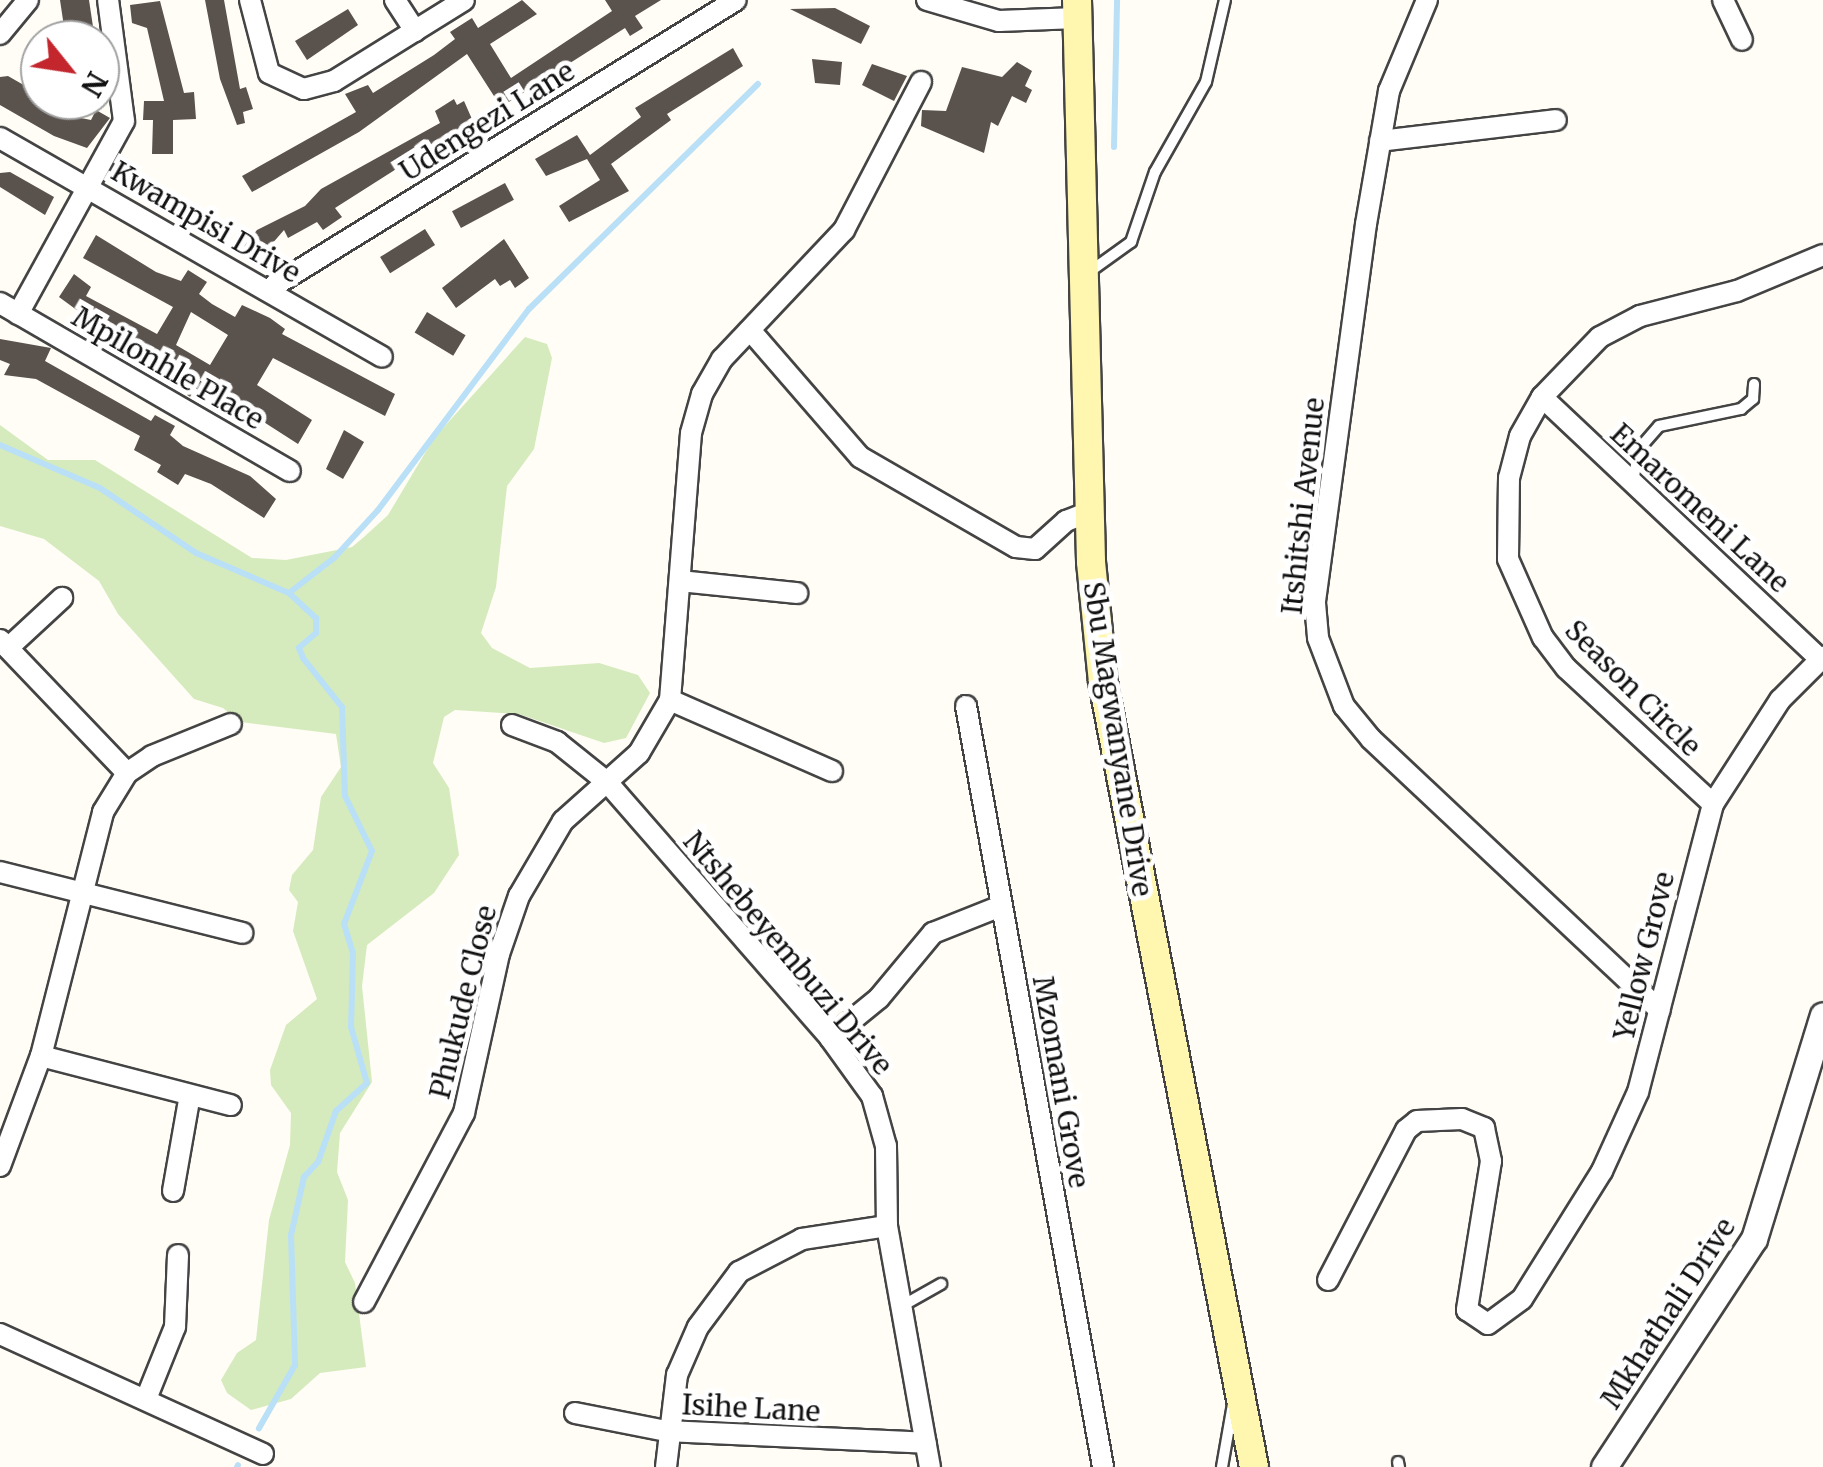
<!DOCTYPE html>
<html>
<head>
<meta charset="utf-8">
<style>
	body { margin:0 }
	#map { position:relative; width:1823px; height:1467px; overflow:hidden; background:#fffdf5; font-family:Merriweather,serif }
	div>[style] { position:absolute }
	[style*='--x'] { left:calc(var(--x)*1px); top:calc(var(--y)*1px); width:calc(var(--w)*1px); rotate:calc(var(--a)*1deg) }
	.green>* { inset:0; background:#d5ebbd }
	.stream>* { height:6px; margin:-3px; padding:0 3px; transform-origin:3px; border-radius:3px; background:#b9e0f7 }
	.building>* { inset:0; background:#5a524d; transform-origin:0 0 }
	.roads { filter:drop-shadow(2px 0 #444) drop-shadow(-2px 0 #444) drop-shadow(0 2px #444) drop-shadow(0 -2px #444) }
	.service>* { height:10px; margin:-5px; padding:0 5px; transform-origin:5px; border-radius:5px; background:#fff }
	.minor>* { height:20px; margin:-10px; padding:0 10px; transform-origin:10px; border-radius:10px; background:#fff }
	.tertiary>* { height:25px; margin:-12.5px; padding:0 12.5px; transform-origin:12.5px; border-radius:12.5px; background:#fff }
	.secondary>* { height:28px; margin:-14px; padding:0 14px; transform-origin:14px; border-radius:14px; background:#fff6b0 }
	span { translate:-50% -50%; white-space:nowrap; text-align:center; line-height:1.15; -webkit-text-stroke:10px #fff; paint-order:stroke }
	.street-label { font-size:28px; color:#111 }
	.north { position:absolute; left:20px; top:20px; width:100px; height:100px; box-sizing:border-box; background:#fff; border:2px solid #a0a0a0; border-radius:50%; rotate:120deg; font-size:28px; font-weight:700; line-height:40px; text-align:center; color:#111 }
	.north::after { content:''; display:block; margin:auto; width:35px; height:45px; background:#c4262e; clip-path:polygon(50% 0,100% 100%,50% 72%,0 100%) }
</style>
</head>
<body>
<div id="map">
	<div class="green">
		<i style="clip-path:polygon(525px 337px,547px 344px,552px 358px,534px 449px,507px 486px,496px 587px,481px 633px,492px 648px,530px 668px,599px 663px,638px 675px,650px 693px,626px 738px,604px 743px,519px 714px,455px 710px,444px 717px,433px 763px,449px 788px,459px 855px,434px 893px,367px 945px,362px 986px,372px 1082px,340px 1133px,337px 1172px,348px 1200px,345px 1262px,355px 1283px,366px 1367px,320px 1373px,291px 1399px,251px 1410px,227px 1393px,221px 1380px,237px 1353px,256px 1340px,269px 1220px,290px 1145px,291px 1113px,271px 1085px,270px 1070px,286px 1025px,317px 999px,293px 931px,298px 902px,289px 890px,292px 875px,313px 850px,321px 797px,341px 767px,336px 734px,240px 722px,223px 708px,194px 699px,118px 614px,99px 581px,44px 539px,0 526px,0 425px,48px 460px,95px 460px,252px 558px,286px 560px,352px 547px,364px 537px,388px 515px,434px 438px)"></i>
	</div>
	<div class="stream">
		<i style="--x:1114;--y:147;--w:147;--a:-88.8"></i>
		<i style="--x:0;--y:445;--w:109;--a:23.3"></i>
		<i style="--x:100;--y:488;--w:116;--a:34.1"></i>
		<i style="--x:196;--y:553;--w:101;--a:23.3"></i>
		<i style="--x:289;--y:593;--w:37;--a:43"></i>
		<i style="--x:316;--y:618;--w:15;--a:90"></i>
		<i style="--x:316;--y:633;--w:23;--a:139"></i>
		<i style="--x:299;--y:648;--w:11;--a:68"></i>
		<i style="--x:303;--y:658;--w:63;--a:51.5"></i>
		<i style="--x:342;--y:707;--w:89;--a:88.1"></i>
		<i style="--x:345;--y:796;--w:61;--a:63.9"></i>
		<i style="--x:372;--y:851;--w:78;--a:111"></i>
		<i style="--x:344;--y:924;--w:30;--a:73"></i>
		<i style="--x:353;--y:953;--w:74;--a:91.5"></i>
		<i style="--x:351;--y:1027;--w:58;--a:74.1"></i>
		<i style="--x:367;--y:1083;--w:42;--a:137.9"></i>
		<i style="--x:336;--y:1111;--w:54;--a:109.4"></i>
		<i style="--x:318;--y:1162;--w:21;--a:133"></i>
		<i style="--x:304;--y:1177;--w:59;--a:102.6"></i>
		<i style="--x:291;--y:1235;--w:130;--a:88.2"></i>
		<i style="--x:295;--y:1365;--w:73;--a:119.7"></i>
		<i style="--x:289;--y:593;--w:58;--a:-38"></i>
		<i style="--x:335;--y:557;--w:64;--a:-47.5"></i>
		<i style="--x:378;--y:510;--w:251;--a:-53.1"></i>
		<i style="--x:529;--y:309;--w:321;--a:-44.5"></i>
		<i style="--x:237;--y:1467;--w:2;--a:-63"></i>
	</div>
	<div class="building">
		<i style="clip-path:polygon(60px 0,89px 0,95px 40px,66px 40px)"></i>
		<i style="clip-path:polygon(205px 0,224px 0,240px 89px,246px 87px,253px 109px,243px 112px,245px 123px,237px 125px,220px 79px)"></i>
		<i style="clip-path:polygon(522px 0,537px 14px,490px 44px,511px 78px,612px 11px,605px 0,661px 0,635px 16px,643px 28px,630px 36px,625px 28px,501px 107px,467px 54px,359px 132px,252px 192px,242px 176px,356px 112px,345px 94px,368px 85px,373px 93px,434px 55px,455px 39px,450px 32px,472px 18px,478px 28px)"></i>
		<i style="clip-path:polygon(160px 1px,184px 93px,194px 92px,196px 119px,173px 120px,173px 154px,152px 154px,153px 120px,143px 120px,144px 101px,164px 101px,147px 28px,132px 23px,130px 5px)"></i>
		<i style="clip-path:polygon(835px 8px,870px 26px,861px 44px,790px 9px)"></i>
		<i style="clip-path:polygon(348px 9px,358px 25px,307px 60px,295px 41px)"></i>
		<i style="clip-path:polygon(733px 48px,743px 66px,667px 114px,671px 120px,611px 164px,629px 191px,569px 222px,559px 206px,600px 180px,587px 159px,546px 176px,535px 159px,577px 135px,590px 155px,641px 117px,635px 108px)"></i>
		<i style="clip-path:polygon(812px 59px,842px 62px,840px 85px,815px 83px)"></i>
		<i style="clip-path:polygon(1017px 62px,1032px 71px,1025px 86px,1032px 90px,1026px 103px,1012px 96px,998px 126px,991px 122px,984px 153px,921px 126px,922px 110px,946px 111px,962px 67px,1002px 77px)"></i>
		<i style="clip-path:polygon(872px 64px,907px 76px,894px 101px,862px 85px)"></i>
		<i style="clip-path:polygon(8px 76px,81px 118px,91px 120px,96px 110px,110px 118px,87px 148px,54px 136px,0 105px,0 77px)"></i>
		<i style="clip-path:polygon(454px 99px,457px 105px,464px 101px,479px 135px,455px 151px,448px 141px,423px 152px,335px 208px,342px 217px,323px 230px,317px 222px,288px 238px,284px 230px,258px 260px,243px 247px,257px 230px,305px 206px,321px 189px,440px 123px,435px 111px)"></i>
		<i style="clip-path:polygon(10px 172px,54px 197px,45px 215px,0 187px,0 173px)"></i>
		<i style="left:505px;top:183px;width:19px;height:60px;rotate:62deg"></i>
		<i style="left:425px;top:229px;width:19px;height:53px;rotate:58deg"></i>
		<i style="clip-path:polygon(evenodd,96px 235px,156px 272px,181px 281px,188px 270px,207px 282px,199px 294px,212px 304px,235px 317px,242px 305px,270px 318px,285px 329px,282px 334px,395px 394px,385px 416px,273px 358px,257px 385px,312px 420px,298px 444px,223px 396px,214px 411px,187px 395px,195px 381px,139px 345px,134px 352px,59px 297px,74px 274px,91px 287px,86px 296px,157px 334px,173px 307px,83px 258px,96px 235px,191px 312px,228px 335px,210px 365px,176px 345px,191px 312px)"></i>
		<i style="clip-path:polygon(504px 239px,529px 278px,515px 288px,510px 280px,500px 286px,495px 279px,456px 308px,442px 288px)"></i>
		<i style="left:427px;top:312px;width:45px;height:24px;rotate:31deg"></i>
		<i style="clip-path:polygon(0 339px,51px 348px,45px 361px,151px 421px,155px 415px,175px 426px,170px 435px,183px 446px,250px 476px,276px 499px,264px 518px,211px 484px,185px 474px,178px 485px,157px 472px,161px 465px,134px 450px,140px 436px,36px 379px,4px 375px,10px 364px,0 360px)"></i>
		<i style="clip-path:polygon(344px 430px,364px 442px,343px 479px,326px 469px)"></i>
	</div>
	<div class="roads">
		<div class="service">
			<i style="--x:1085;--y:275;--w:57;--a:-35.7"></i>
			<i style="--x:1131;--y:242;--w:74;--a:-71.1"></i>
			<i style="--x:1155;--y:172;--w:103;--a:-60.5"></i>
			<i style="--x:1206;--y:82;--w:84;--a:-77"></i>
			<i style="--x:1633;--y:482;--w:34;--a:-80"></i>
			<i style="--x:1639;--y:449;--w:30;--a:-49"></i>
			<i style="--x:1659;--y:426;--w:84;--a:-11.7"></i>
			<i style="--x:1741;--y:409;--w:16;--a:-40"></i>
			<i style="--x:1753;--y:399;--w:15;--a:-86"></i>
			<i style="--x:902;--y:1306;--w:45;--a:-29.4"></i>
			<i style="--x:1398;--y:1462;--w:5;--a:79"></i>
			<i style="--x:1222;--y:1467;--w:64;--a:-80.1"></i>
		</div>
		<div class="minor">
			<i style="--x:250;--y:0;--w:75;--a:75.4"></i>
			<i style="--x:269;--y:73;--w:38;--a:25"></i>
			<i style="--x:304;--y:89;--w:31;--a:-15"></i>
			<i style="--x:334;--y:81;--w:153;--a:-31.9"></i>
			<i style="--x:395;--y:0;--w:37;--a:57"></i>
			<i style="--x:927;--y:0;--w:75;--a:16.3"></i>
			<i style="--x:999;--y:21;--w:78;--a:-2.2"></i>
			<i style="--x:1427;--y:0;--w:99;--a:112.7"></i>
			<i style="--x:1389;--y:91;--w:135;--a:99.8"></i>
			<i style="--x:1366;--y:224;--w:382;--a:97.7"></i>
			<i style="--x:1315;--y:603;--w:35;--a:85"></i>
			<i style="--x:1318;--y:638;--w:73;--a:69.1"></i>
			<i style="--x:1344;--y:706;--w:43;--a:50.7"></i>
			<i style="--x:1371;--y:739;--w:396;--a:43.2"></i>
			<i style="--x:1723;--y:0;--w:44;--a:64.6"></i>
			<i style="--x:0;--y:34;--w:44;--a:-50.5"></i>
			<i style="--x:0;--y:138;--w:440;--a:29.8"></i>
			<i style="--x:1380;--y:141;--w:177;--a:-6.8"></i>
			<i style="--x:267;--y:290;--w:551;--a:-31.73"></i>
			<i style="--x:0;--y:303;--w:335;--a:30.1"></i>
			<i style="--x:18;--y:314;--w:220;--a:-61.2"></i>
			<i style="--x:124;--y:121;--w:122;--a:-97.5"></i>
			<i style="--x:750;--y:330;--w:168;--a:49.1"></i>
			<i style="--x:860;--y:457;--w:180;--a:30"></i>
			<i style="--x:1016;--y:547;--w:19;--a:6"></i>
			<i style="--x:1035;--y:549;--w:42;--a:-42.1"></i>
			<i style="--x:1066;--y:521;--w:26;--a:-21"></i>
			<i style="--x:1542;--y:397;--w:382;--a:43.3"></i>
			<i style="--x:680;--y:581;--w:118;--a:5.9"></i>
			<i style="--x:0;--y:640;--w:184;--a:46.3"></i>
			<i style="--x:8;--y:648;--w:74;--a:-42.8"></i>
			<i style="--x:670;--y:700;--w:177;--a:23.7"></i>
			<i style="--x:966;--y:706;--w:773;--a:79.79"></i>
			<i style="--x:512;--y:725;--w:48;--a:20.7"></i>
			<i style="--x:557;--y:742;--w:64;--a:38.7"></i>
			<i style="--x:607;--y:782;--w:340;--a:48.9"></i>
			<i style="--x:830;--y:1038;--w:72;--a:54.1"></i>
			<i style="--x:872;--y:1096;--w:52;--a:74.4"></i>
			<i style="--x:886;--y:1146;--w:80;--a:89.3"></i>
			<i style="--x:887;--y:1226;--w:245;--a:79.9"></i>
			<i style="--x:1713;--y:804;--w:200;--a:-137.2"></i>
			<i style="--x:1566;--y:668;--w:38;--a:-127"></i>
			<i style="--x:1543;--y:638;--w:86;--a:-113.9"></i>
			<i style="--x:1508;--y:559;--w:81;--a:-89.3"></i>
			<i style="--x:1509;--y:478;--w:43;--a:-75.3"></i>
			<i style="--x:1520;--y:436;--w:45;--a:-60.6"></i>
			<i style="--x:1542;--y:397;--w:83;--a:-46"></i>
			<i style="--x:1600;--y:337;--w:45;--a:-27.7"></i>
			<i style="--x:1640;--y:316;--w:100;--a:-14.5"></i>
			<i style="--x:1737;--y:291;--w:93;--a:-22.7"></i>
			<i style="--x:0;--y:872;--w:250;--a:14.1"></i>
			<i style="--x:830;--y:1038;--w:63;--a:-39.2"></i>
			<i style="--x:879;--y:998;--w:85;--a:-50.3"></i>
			<i style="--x:933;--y:933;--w:73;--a:-21.7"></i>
			<i style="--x:41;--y:1056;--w:196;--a:14.5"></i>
			<i style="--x:0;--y:1166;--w:117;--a:-69.6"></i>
			<i style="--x:41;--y:1056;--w:252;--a:-75.7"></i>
			<i style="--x:103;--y:812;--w:46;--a:-58.4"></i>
			<i style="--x:127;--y:773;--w:30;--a:-34"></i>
			<i style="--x:152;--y:756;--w:85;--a:-22.1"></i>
			<i style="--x:173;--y:1191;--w:97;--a:-80"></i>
			<i style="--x:1328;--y:1280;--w:169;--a:-62.5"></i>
			<i style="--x:1406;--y:1130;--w:14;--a:-39"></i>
			<i style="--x:1417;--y:1121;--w:45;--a:-2.5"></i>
			<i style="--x:1462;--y:1119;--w:24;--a:22"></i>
			<i style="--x:1484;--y:1128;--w:34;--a:78"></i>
			<i style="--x:1491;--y:1161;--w:151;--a:99.2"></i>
			<i style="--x:1467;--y:1310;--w:25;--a:34"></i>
			<i style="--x:1488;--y:1324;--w:42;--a:-36.3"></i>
			<i style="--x:1522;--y:1299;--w:151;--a:-58"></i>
			<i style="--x:1602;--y:1171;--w:87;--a:-65.5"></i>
			<i style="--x:1638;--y:1092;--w:298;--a:-75.4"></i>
			<i style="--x:1713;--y:804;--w:124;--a:-57.2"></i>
			<i style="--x:1780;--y:700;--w:61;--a:-45"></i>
			<i style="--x:364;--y:1302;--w:214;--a:-62.1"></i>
			<i style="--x:464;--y:1113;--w:163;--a:-77.6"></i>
			<i style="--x:499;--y:954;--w:61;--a:-71"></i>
			<i style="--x:519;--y:896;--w:87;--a:-59.6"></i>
			<i style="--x:563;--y:821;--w:102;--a:-41.8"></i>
			<i style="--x:639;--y:753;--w:61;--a:-59.7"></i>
			<i style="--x:670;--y:700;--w:268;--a:-85.5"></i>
			<i style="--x:691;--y:433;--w:41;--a:-74.2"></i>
			<i style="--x:702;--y:394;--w:40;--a:-60.3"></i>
			<i style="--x:722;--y:359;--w:178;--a:-46.6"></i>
			<i style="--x:844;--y:230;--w:167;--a:-62.5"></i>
			<i style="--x:0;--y:1334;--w:289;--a:24.5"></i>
			<i style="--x:146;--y:1399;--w:78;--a:-68.1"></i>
			<i style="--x:175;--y:1327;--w:72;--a:-87.6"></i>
			<i style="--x:575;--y:1413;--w:93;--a:11.2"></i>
			<i style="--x:666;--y:1431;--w:260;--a:2.6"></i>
			<i style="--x:666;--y:1467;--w:93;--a:-83.2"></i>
			<i style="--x:677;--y:1375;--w:52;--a:-66.4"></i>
			<i style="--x:698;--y:1327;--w:69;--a:-53.3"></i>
			<i style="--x:739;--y:1272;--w:71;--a:-27.6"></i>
			<i style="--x:802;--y:1239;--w:86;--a:-8.7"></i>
		</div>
		<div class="tertiary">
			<i style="--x:1604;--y:1467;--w:273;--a:-56.7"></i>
			<i style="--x:1754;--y:1239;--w:234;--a:-72.9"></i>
		</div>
		<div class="secondary">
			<i style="--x:1077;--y:0;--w:562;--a:88.57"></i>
			<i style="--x:1091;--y:562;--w:121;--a:84.3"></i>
			<i style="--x:1103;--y:682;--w:799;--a:79.11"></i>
		</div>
	</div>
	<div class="street-label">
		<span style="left:487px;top:121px;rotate:-32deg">Udengezi Lane</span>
		<span style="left:206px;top:222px;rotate:30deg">Kwampisi Drive</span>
		<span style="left:168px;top:368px;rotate:30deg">Mpilonhle Place</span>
		<span style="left:1303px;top:506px;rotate:-84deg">Itshitshi Avenue</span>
		<span style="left:1700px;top:508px;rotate:43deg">Emaromeni Lane</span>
		<span style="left:1633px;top:688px;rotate:45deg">Season Circle</span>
		<span style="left:1118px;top:739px;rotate:81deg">Sbu Magwanyane Drive</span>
		<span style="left:788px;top:953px;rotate:50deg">Ntshebeyembuzi Drive</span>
		<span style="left:1644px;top:956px;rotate:-76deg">Yellow Grove</span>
		<span style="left:463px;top:1002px;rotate:-76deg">Phukude Close</span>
		<span style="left:1061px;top:1082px;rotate:80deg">Mzomani Grove</span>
		<span style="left:1668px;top:1313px;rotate:-57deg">Mkhathali Drive</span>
		<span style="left:751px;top:1408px;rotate:3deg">Isihe Lane</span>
	</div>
	<div class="north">N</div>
</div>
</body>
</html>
